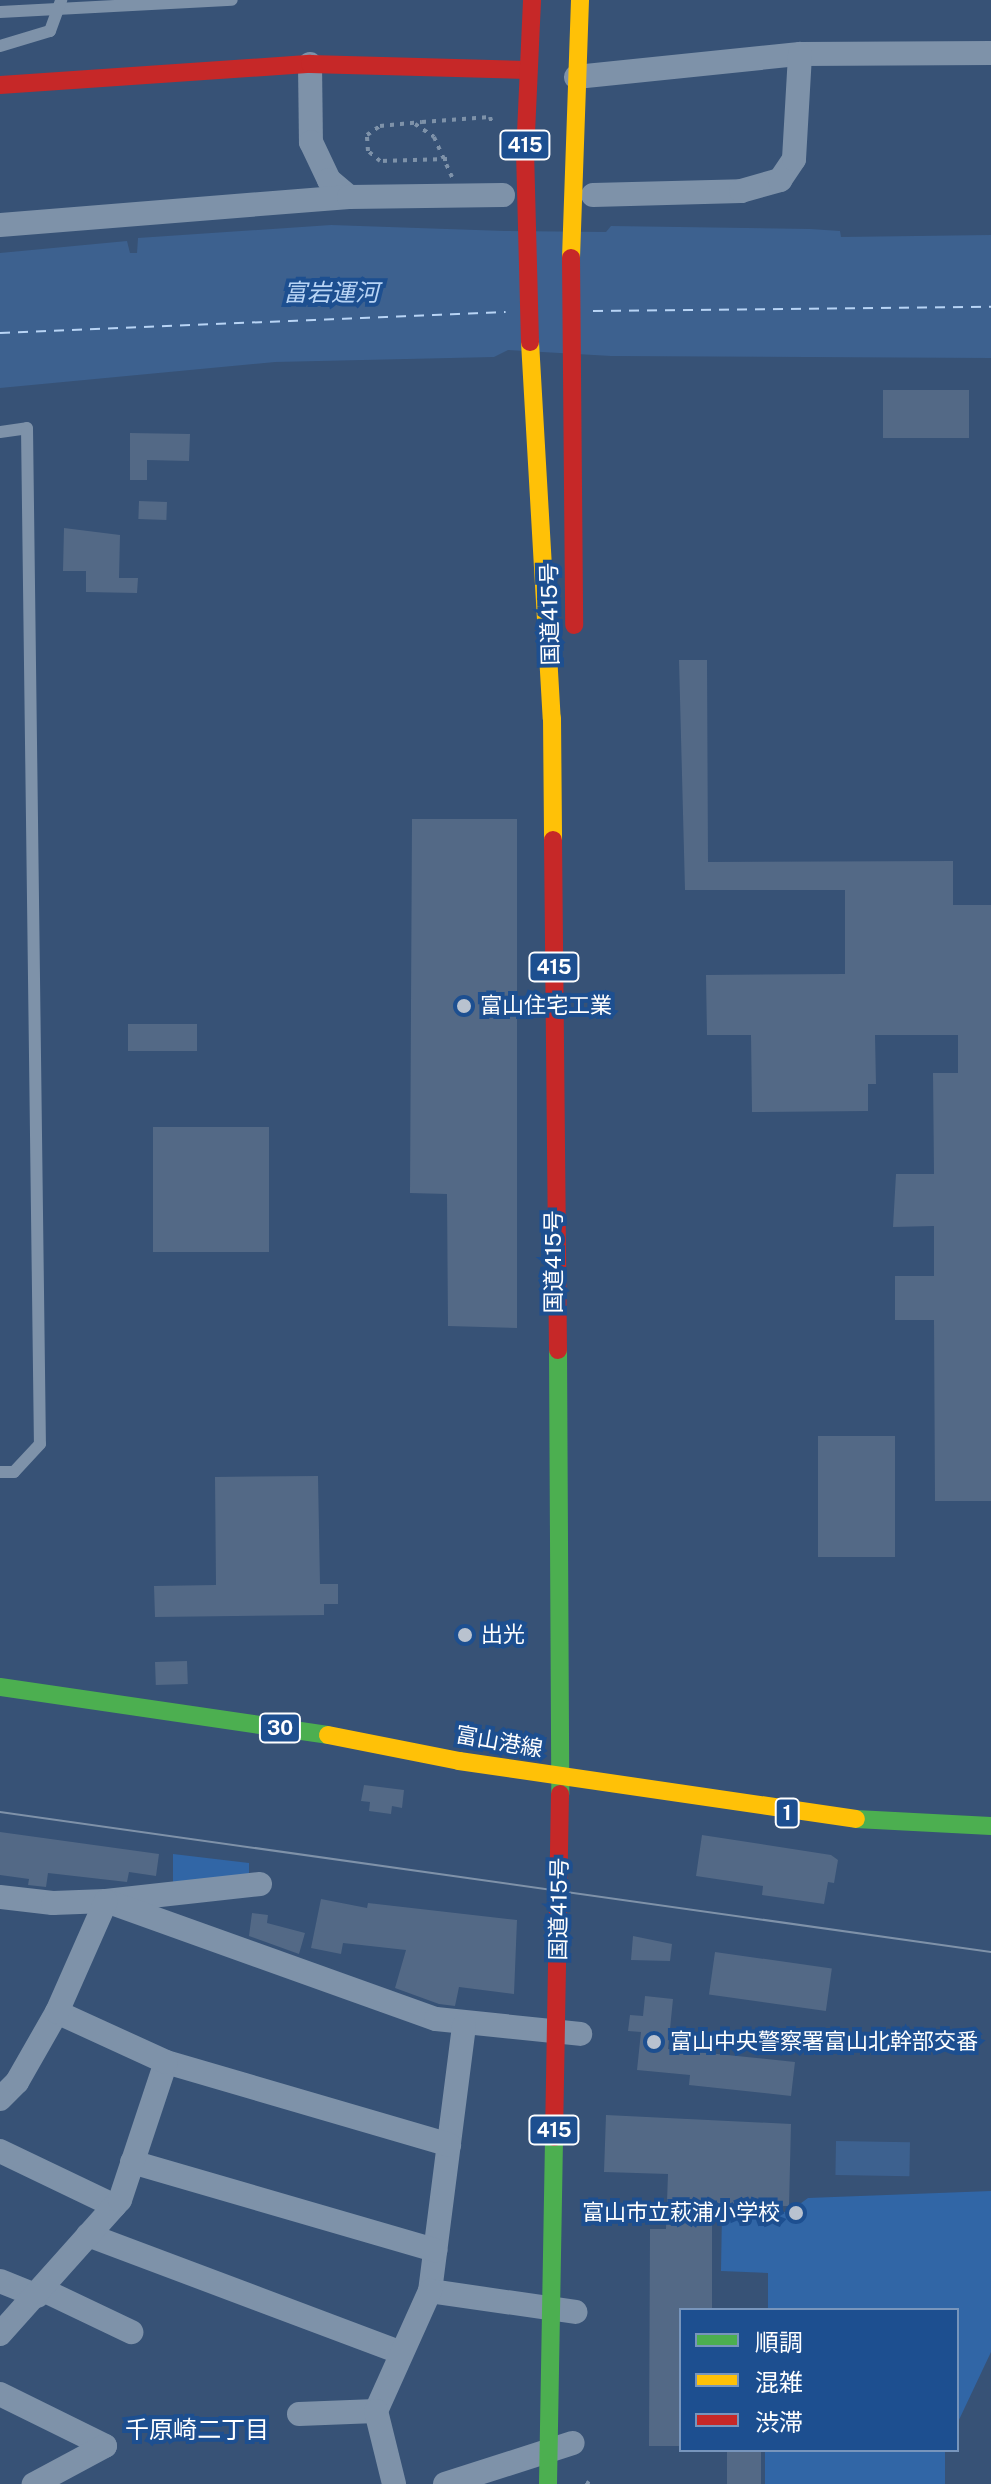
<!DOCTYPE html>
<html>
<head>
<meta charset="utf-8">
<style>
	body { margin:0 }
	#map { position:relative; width:991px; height:2484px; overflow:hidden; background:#375276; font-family:"Public Sans","Noto Sans JP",sans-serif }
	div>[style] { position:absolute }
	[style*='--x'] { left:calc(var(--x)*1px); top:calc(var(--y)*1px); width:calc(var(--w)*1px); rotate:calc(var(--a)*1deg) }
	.green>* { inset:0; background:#3166a6; transform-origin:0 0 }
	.water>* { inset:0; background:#3d618f; transform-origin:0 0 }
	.ferry>* { height:2px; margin-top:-1px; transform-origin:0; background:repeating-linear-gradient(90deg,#b8d4f5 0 10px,transparent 0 18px) }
	.building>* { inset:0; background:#536986; transform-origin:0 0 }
	.path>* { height:4px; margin-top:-2px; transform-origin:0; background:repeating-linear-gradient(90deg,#7e92a9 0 4px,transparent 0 10px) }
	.lane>* { height:12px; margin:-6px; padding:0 6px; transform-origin:6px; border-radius:6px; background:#7e92a9 }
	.street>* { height:24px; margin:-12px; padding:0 12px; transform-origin:12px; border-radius:12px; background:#7e92a9 }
	.fast>* { height:18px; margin:-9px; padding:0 9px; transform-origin:9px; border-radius:9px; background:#4caf50 }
	.slow>* { height:18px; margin:-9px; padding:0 9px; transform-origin:9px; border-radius:9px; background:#ffc107 }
	.jam>* { height:18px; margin:-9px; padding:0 9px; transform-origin:9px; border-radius:9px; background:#c62828 }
	.tram>* { height:2px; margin:-1px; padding:0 1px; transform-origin:1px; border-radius:1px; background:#7f92a9 }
	.dots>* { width:22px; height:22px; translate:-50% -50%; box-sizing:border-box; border:4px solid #1d4f90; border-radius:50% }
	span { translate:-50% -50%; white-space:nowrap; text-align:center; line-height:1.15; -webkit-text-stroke:8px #1d4f90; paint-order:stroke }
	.shield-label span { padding:2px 6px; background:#1d4f90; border:2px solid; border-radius:6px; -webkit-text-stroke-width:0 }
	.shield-label { font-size:20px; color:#fff; font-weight:700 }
	.street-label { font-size:22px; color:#fff }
	.poi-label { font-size:22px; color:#fff }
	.left { translate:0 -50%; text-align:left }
	.right { translate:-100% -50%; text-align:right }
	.water-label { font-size:24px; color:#b8d4f5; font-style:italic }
	.neighbourhood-label { font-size:24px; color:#fff }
	.legend { position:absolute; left:679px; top:2308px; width:280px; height:144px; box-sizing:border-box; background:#1d4f90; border:2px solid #7795bc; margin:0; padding:10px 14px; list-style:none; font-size:24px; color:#fff }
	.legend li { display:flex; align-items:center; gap:16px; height:40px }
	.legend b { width:40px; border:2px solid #7795bc }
</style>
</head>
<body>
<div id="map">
	<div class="green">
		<i style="clip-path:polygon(173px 1854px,249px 1863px,249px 1874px,173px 1882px)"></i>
		<i style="clip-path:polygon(991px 2191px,991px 2352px,957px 2424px,957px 2310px,768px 2310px,768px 2273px,721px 2271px,722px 2211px,789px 2212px,808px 2198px)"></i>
		<i style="left:765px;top:2450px;width:180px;height:34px"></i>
	</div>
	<div class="water">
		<i style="clip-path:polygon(331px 225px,505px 231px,606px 232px,611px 226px,810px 229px,840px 231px,841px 237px,991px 235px,991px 358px,611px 356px,508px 350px,494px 357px,275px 362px,0 388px,0 253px,127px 241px,130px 253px,137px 253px,138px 238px)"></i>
		<i style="left:836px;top:2141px;width:74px;height:34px;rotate:1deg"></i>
	</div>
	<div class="ferry">
		<i style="--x:593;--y:311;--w:398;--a:-0.6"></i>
		<i style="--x:0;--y:333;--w:506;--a:-2.38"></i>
	</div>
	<div class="building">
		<i style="left:883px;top:390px;width:86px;height:48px"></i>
		<i style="clip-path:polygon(130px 433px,190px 434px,189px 461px,147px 460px,147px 480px,130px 480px)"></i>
		<i style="left:139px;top:501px;width:28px;height:18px;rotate:2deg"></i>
		<i style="clip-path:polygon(64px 528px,120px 535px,119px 578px,138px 578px,137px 593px,86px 592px,86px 571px,63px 571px)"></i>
		<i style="clip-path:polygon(679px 660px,707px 660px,708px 862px,953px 861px,953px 905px,991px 905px,991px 1501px,935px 1501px,934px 1320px,895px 1320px,895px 1276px,934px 1276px,934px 1226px,893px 1227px,896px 1174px,934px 1174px,933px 1073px,958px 1073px,958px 1035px,875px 1035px,876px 1084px,868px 1084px,868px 1111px,752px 1112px,751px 1035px,707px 1035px,706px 975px,845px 974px,845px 890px,685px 890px)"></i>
		<i style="clip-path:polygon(412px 819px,517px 819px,517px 1328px,448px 1326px,447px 1194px,410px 1193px)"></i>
		<i style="left:128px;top:1024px;width:69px;height:27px"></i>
		<i style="left:269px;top:1127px;width:125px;height:116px;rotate:90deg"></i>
		<i style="left:818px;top:1436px;width:77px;height:121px"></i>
		<i style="clip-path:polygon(318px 1476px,320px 1584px,338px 1584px,338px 1604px,324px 1604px,324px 1615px,155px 1617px,154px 1586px,216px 1585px,215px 1477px)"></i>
		<i style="left:187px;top:1661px;width:23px;height:32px;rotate:88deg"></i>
		<i style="clip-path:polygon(364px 1785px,404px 1790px,402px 1808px,392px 1806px,391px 1814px,369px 1811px,370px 1802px,361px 1801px)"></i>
		<i style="clip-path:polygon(0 1832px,159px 1854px,156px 1876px,129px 1872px,127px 1882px,48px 1873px,46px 1887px,28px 1885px,29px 1879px,0 1875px)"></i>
		<i style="clip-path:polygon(702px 1835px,831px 1855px,838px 1860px,834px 1883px,828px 1882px,824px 1904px,762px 1895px,763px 1886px,696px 1876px)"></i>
		<i style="clip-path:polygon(321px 1899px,367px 1908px,368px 1903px,517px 1920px,514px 1994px,459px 1987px,455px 2006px,439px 2004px,395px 1988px,406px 1950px,343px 1943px,341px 1954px,311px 1948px)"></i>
		<i style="clip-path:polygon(252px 1913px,268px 1915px,267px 1923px,305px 1933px,299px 1954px,249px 1936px)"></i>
		<i style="clip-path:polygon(633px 1936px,672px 1944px,670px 1961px,631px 1960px)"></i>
		<i style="left:715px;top:1952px;width:118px;height:43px;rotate:8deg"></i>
		<i style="clip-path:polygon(645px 1996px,673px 1999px,668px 2049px,795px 2062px,791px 2096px,689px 2085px,690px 2075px,637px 2070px,641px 2032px,628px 2031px,630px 2015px,643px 2016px)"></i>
		<i style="clip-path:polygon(606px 2115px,791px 2124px,789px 2206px,712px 2205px,712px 2310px,681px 2310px,681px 2446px,649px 2446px,650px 2229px,666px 2229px,668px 2174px,604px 2172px)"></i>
		<i style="left:727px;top:2450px;width:34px;height:34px"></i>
	</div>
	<div class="path">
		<i style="--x:415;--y:124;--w:23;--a:34"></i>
		<i style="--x:434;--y:137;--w:44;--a:65.8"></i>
		<i style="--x:447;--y:159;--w:67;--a:178.3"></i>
		<i style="--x:380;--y:161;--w:16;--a:-140"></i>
		<i style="--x:368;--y:151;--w:16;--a:-94"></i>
		<i style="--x:367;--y:135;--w:16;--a:-35"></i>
		<i style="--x:380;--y:126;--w:42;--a:-5.4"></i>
		<i style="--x:422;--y:122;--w:68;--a:-4.2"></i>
		<i style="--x:490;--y:117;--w:9;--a:72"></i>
		<i style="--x:586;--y:2482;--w:4;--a:34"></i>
	</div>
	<div class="lane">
		<i style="--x:0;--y:12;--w:232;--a:-3"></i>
		<i style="--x:0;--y:46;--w:52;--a:-16.7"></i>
		<i style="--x:50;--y:31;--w:33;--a:-70"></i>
		<i style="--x:0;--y:432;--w:27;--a:-8"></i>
		<i style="--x:27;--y:428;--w:1016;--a:89.27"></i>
		<i style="--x:40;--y:1444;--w:38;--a:133"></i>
		<i style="--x:14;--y:1472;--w:14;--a:180"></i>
	</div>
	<div class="street">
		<i style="--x:310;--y:64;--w:78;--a:89.3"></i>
		<i style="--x:311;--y:142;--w:42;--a:64.7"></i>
		<i style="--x:329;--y:180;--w:26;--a:40"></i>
		<i style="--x:576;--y:77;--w:225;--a:-5.9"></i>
		<i style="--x:800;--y:54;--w:191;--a:-0.3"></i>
		<i style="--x:593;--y:195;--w:148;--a:-1.5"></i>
		<i style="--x:741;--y:191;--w:41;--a:-15.8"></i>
		<i style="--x:780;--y:180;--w:25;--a:-56"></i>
		<i style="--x:794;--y:159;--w:105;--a:-86.7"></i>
		<i style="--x:0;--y:225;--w:350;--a:-4.6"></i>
		<i style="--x:349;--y:197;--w:154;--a:-0.7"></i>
		<i style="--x:0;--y:1897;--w:53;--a:6.5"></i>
		<i style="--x:53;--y:1903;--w:53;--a:-2.2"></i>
		<i style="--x:106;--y:1901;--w:155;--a:-6.3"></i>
		<i style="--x:106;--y:1901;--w:350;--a:19.7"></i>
		<i style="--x:436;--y:2019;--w:145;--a:5.9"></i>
		<i style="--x:464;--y:2026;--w:267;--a:97.3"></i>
		<i style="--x:430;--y:2291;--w:147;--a:8.2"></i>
		<i style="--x:166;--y:2062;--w:295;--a:16.3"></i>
		<i style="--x:0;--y:2099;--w:24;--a:-45"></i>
		<i style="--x:17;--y:2082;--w:81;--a:-60.3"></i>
		<i style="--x:0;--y:2151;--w:127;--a:25.6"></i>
		<i style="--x:132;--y:2162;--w:316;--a:16.2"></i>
		<i style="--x:88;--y:2235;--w:335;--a:20.6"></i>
		<i style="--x:0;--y:2281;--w:40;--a:22"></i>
		<i style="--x:43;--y:2290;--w:98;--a:25.5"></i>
		<i style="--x:0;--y:2334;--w:180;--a:-48.2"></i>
		<i style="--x:120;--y:2200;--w:145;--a:-71.6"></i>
		<i style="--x:166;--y:2062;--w:120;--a:-155.4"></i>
		<i style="--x:57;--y:2012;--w:121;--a:-66.2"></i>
		<i style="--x:0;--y:2394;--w:117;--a:26.3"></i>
		<i style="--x:105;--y:2446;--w:81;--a:151.8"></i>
		<i style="--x:376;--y:2411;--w:132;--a:-65.8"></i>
		<i style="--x:299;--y:2414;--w:77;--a:-2.2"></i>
		<i style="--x:376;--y:2411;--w:75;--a:76.1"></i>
		<i style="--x:445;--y:2484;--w:134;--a:-17.8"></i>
	</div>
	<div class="fast">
		<i style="--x:558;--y:1350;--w:444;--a:89.7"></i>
		<i style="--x:0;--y:1687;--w:331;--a:8.3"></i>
		<i style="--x:856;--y:1819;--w:135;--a:3"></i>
		<i style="--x:548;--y:2484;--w:347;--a:-89"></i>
	</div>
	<div class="slow">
		<i style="--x:571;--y:258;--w:258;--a:-88"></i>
		<i style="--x:530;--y:342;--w:377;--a:86.7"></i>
		<i style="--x:552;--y:718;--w:122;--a:89.5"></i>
		<i style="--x:328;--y:1735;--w:134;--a:11.2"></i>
		<i style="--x:459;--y:1761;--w:401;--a:8.3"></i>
	</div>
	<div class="jam">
		<i style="--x:0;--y:85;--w:311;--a:-3.9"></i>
		<i style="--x:310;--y:64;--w:218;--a:1.6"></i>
		<i style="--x:571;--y:258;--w:367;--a:89.5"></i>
		<i style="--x:530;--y:342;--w:187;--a:-91.5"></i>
		<i style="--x:525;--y:155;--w:155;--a:-87.4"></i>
		<i style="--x:553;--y:840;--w:510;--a:89.44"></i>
		<i style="--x:554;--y:2137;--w:343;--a:-89"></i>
	</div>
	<div class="tram">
		<i style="--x:0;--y:1812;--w:1001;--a:8.04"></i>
	</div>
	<div class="dots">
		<i style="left:464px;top:1006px;background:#b9c2cf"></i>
		<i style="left:465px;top:1635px;background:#b9c2cf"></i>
		<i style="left:654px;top:2042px;background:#b9c2cf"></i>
		<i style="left:796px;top:2213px;background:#b9c2cf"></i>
	</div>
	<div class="shield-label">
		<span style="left:525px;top:145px">415</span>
		<span style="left:554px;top:967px">415</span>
		<span style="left:280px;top:1728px">30</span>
		<span style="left:787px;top:1813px">1</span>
		<span style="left:554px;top:2130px">415</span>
	</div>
	<div class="street-label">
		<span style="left:550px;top:614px;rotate:-91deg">国道415号</span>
		<span style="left:554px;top:1262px;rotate:-90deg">国道415号</span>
		<span style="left:499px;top:1742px;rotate:10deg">富山港線</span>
		<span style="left:559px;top:1909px;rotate:-89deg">国道415号</span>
	</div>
	<div class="poi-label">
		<span class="left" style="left:480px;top:1006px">富山住宅工業</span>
		<span class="left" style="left:481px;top:1635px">出光</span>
		<span class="left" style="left:670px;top:2042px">富山中央警察署富山北幹部交番</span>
		<span class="right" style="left:780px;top:2213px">富山市立萩浦小学校</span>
	</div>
	<div class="water-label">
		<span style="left:331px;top:293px">富岩運河</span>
	</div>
	<div class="neighbourhood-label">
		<span style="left:197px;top:2430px">千原崎二丁目</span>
	</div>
	<ul class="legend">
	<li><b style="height:10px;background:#4caf50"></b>順調</li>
	<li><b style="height:10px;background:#ffc107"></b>混雑</li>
	<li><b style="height:10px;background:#c62828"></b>渋滞</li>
	</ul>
</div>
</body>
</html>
